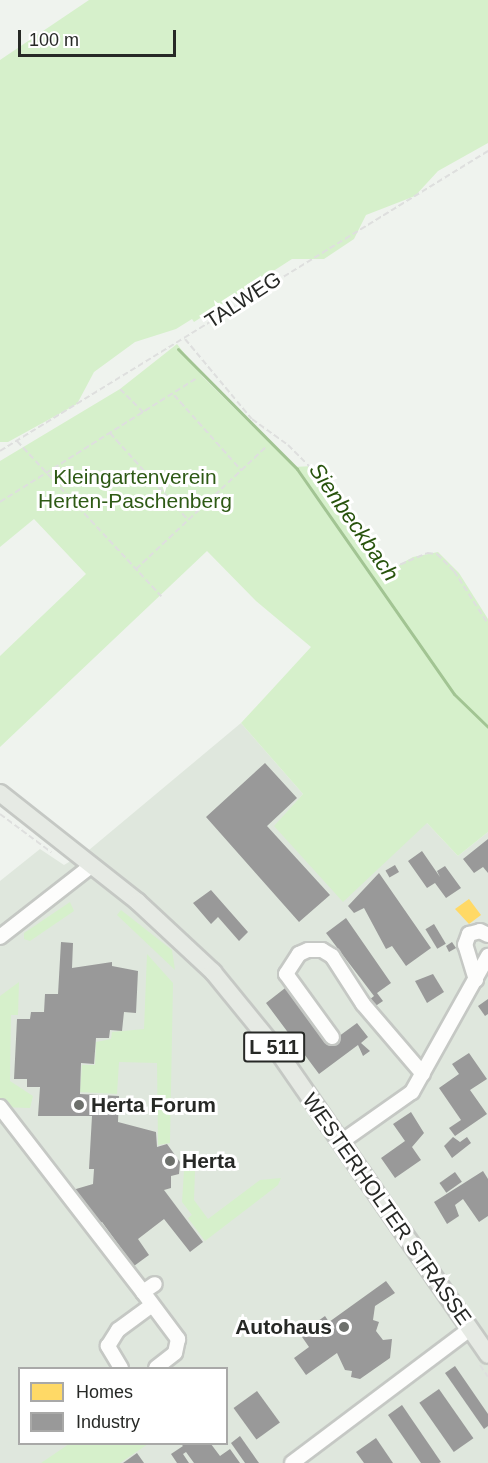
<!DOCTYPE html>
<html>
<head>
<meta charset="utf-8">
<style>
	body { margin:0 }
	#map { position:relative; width:488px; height:1463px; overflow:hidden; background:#eff3ee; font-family:Arial,sans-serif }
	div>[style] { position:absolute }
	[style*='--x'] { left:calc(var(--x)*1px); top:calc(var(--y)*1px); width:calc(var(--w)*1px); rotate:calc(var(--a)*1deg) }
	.built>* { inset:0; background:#dfe7dd }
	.green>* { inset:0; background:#d6f0cb }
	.homes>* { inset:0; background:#ffd966 }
	.industry>* { inset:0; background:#999; transform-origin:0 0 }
	.stream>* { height:3px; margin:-1.5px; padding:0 1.5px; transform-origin:1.5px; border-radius:1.5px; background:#a2c493 }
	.path>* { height:2px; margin-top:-1px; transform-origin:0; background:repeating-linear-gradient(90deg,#dedfde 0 6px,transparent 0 9px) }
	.roads { filter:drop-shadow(2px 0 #c5c8c4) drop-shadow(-2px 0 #c5c8c4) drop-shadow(0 2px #c5c8c4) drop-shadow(0 -2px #c5c8c4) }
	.minor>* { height:14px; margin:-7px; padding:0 7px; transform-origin:7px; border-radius:7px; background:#fdfdfc }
	.major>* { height:16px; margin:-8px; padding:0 8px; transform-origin:8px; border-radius:8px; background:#e6eae4 }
	.dots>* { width:16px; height:16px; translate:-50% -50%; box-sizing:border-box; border:3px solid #fff; border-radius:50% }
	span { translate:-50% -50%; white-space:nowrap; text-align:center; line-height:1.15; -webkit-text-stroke:6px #fff; paint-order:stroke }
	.shield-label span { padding:2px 4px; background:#fff; border:2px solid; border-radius:4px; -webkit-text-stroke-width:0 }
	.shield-label { font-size:20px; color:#272926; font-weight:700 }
	.street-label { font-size:21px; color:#272926 }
	.park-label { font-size:21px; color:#2e5a15 }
	.poi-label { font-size:21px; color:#272926; font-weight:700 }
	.left { translate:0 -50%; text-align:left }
	.right { translate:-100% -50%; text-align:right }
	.water-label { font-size:22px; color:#27530c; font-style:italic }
	.legend { position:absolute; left:18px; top:1367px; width:210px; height:78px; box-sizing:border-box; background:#fff; border:2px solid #a9a9a8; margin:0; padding:8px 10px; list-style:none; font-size:18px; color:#272926 }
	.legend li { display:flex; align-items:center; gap:12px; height:30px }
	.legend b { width:30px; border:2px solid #a9a9a8 }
	.scale { position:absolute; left:18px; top:30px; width:158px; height:27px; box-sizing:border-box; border:3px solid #272926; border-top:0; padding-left:8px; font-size:18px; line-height:21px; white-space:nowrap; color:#272926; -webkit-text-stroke:4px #fff; paint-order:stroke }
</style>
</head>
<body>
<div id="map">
	<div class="built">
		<i style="clip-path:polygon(evenodd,241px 723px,303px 794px,275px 826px,427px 823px,458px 856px,488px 832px,488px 1463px,0 1463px,0 881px,40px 849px,64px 865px,89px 850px,241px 723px,20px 1368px,226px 1368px,226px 1444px,20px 1444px,20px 1368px)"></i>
	</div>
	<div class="green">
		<i style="clip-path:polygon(89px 0,488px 0,488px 143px,438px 171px,415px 196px,366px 215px,354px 239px,324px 259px,292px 259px,194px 322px,192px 319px,176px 329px,135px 342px,94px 372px,77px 404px,8px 442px,0 442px,0 60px)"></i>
		<i style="clip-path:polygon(177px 344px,203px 377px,294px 467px,313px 466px,381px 575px,413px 557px,438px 552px,459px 573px,488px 619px,488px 832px,458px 856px,427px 823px,343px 902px,274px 826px,303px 794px,241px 723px,311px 647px,256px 601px,207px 551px,0 747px,0 656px,86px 574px,34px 519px,0 547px,0 461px,120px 389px)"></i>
		<i style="clip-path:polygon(70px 902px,74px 911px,30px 941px,24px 939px,24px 933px)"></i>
		<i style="clip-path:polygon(121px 910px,172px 950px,175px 970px,117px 915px)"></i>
		<i style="clip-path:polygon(147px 954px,173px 983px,170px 1143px,158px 1145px,157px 1063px,119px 1062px,117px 1094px,80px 1092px,82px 1065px,95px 1065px,96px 1042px,111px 1039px,112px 1032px,144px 1029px)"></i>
		<i style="clip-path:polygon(19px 982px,18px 1015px,11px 1015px,10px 1081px,33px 1096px,30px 1108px,0 1107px,0 996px)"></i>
		<i style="clip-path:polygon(184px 1170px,195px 1171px,194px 1200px,208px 1219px,260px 1180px,281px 1178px,278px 1185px,205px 1241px,188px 1218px,192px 1215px,182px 1202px)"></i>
		<i style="clip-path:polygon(69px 1444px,148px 1444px,120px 1463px,41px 1463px)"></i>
	</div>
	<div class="homes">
		<i style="clip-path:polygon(469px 899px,481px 915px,469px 924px,455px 909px)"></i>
	</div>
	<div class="industry">
		<i style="clip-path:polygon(265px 763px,297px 798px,267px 826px,330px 895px,299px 922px,206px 817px)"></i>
		<i style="clip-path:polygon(488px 839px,488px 873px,483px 867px,474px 873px,463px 859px)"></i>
		<i style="clip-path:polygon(422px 851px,440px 877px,437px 871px,445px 866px,461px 888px,446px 898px,435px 883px,427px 888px,408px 861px)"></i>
		<i style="left:395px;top:865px;width:8px;height:11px;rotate:60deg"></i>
		<i style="clip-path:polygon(379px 873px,431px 948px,406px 966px,392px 946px,386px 949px,364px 908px,354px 913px,348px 906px)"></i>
		<i style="clip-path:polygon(211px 890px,248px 932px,239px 941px,218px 917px,211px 924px,193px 903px)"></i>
		<i style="clip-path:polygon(346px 918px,391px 983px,377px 993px,383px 1001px,374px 1007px,369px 1000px,374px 996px,326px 933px)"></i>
		<i style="left:434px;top:924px;width:23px;height:10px;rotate:59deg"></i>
		<i style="clip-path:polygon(61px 942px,73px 943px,72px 968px,112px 962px,112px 966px,138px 971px,136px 1013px,124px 1012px,122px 1031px,110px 1030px,109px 1038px,96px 1038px,94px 1064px,81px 1063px,80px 1094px,119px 1096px,118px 1122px,156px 1132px,157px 1147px,167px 1144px,180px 1162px,179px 1174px,171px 1176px,171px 1188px,164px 1190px,203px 1242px,190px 1252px,164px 1219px,138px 1239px,149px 1255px,134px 1266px,102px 1222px,92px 1225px,76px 1203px,76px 1189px,93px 1184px,94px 1169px,89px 1169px,92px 1116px,38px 1116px,40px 1087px,27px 1087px,27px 1079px,14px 1079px,17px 1019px,30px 1019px,31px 1012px,44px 1012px,45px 994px,58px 994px)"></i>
		<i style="clip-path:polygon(452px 942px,456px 948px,449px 952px,446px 946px)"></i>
		<i style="clip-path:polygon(433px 974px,444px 992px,427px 1003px,415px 981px)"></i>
		<i style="clip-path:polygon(289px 985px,331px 1042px,357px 1023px,368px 1037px,361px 1043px,370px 1051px,363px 1056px,358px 1045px,319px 1074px,266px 1003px)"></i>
		<i style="clip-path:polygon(488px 999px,488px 1014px,485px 1016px,478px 1006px)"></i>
		<i style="clip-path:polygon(469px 1053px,487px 1079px,470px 1090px,487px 1114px,455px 1136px,449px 1128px,461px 1120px,439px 1088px,459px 1074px,452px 1064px)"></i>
		<i style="clip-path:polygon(411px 1112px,424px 1133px,412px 1147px,421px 1160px,395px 1178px,381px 1158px,405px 1141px,393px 1124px)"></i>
		<i style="clip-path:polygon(453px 1137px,460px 1142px,467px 1137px,471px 1143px,452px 1158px,444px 1146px)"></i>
		<i style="clip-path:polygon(483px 1171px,488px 1179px,488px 1216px,479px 1222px,463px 1199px,455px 1205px,459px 1216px,447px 1224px,434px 1202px)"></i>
		<i style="left:455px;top:1172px;width:12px;height:19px;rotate:55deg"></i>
		<i style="clip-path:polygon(386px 1281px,395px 1293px,375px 1306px,373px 1320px,379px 1322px,376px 1331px,383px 1340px,392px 1339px,390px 1358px,360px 1379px,351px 1377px,352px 1371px,345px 1370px,337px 1353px,306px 1375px,294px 1358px,309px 1347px,300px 1334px,325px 1316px,329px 1322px)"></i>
		<i style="clip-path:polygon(455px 1366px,488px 1414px,488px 1426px,484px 1429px,445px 1373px)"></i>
		<i style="left:439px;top:1389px;width:60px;height:24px;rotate:55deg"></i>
		<i style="left:257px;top:1391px;width:39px;height:29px;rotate:54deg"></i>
		<i style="clip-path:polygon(402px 1405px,441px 1462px,439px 1463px,421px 1463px,388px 1415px)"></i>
		<i style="clip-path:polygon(240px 1436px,259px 1463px,245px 1463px,231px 1443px)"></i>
		<i style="clip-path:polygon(376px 1438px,393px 1463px,364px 1463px,356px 1452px)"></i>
		<i style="clip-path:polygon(181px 1444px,211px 1444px,220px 1456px,230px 1449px,240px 1463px,194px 1463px,186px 1452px,183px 1454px,189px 1463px,177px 1463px,171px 1454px,183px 1446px)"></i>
		<i style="clip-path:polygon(137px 1453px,144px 1463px,123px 1463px)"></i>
	</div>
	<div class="stream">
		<i style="--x:178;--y:349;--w:169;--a:45.2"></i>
		<i style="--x:297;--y:469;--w:274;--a:55.1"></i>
		<i style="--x:454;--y:694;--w:47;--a:44.1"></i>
	</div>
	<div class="path">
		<i style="--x:185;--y:339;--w:104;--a:50.1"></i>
		<i style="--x:252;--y:419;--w:44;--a:35.8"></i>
		<i style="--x:288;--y:445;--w:37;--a:45"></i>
		<i style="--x:314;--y:471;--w:98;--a:57.4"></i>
		<i style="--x:367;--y:554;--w:17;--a:45"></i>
		<i style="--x:379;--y:566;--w:13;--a:9"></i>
		<i style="--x:392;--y:568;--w:38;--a:-23"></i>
		<i style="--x:427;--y:553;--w:10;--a:6"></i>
		<i style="--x:437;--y:554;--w:24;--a:45"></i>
		<i style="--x:454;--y:571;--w:63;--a:57.3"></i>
		<i style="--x:120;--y:389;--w:34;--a:45"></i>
		<i style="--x:174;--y:395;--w:101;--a:48.2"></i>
		<i style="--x:110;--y:433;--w:117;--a:48.1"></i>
		<i style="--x:17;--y:441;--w:212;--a:47.1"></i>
		<i style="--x:0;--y:451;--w:573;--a:-31.58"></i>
		<i style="--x:0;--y:502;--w:233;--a:-32.2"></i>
		<i style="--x:136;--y:569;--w:180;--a:-43.2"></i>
		<i style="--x:0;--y:814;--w:64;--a:36.7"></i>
		<i style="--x:480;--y:1365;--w:14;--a:56"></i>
	</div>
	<div class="roads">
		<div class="minor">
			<i style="--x:0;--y:937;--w:115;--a:-38"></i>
			<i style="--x:476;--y:980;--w:37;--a:-107"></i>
			<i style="--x:465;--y:945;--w:12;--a:-70"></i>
			<i style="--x:469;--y:934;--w:11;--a:-15"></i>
			<i style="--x:480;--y:931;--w:9;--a:27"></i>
			<i style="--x:332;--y:1037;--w:78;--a:-126.1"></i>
			<i style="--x:286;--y:974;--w:24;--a:-57"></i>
			<i style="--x:299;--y:954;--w:10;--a:-24"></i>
			<i style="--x:308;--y:950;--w:14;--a:0"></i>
			<i style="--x:322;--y:950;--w:12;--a:31"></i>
			<i style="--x:332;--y:956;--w:57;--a:57.1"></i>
			<i style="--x:363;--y:1004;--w:92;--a:49.4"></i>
			<i style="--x:0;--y:1107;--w:234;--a:52.3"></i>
			<i style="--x:143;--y:1292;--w:14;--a:-34"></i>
			<i style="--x:341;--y:1142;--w:87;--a:-35.2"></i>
			<i style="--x:412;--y:1092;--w:156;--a:-60.8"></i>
			<i style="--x:143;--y:1292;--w:59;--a:53.3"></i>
			<i style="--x:178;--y:1339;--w:14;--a:102"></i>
			<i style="--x:175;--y:1353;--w:24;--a:142"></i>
			<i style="--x:121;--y:1368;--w:26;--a:-121"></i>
			<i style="--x:108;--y:1346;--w:19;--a:-58"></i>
			<i style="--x:118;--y:1330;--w:42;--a:-36.3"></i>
			<i style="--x:292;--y:1463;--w:223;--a:-37"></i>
		</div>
		<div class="major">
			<i style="--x:0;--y:793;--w:176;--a:38.3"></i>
			<i style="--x:138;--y:902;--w:103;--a:43"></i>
			<i style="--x:213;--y:972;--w:104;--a:50.8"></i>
			<i style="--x:279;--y:1053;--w:367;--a:55.3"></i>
		</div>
	</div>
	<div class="dots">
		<i style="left:79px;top:1105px;background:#6d706c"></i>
		<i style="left:170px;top:1161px;background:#6d706c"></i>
		<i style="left:344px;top:1327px;background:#6d706c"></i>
	</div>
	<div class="shield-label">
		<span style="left:274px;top:1047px">L 511</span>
	</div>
	<div class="street-label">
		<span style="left:243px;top:300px;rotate:-33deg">TALWEG</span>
		<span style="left:387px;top:1209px;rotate:55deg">WESTERHOLTER STRASSE</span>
	</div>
	<div class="park-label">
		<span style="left:135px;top:489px">Kleingartenverein<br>Herten-Paschenberg</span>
	</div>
	<div class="poi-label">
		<span class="left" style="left:91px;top:1105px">Herta Forum</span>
		<span class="left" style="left:182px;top:1161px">Herta</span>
		<span class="right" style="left:332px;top:1327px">Autohaus</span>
	</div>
	<div class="water-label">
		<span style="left:354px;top:522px;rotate:55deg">Sienbeckbach</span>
	</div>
	<ul class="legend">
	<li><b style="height:16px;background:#ffd966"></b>Homes</li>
	<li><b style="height:16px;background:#999"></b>Industry</li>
	</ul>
	<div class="scale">100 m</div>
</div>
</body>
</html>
